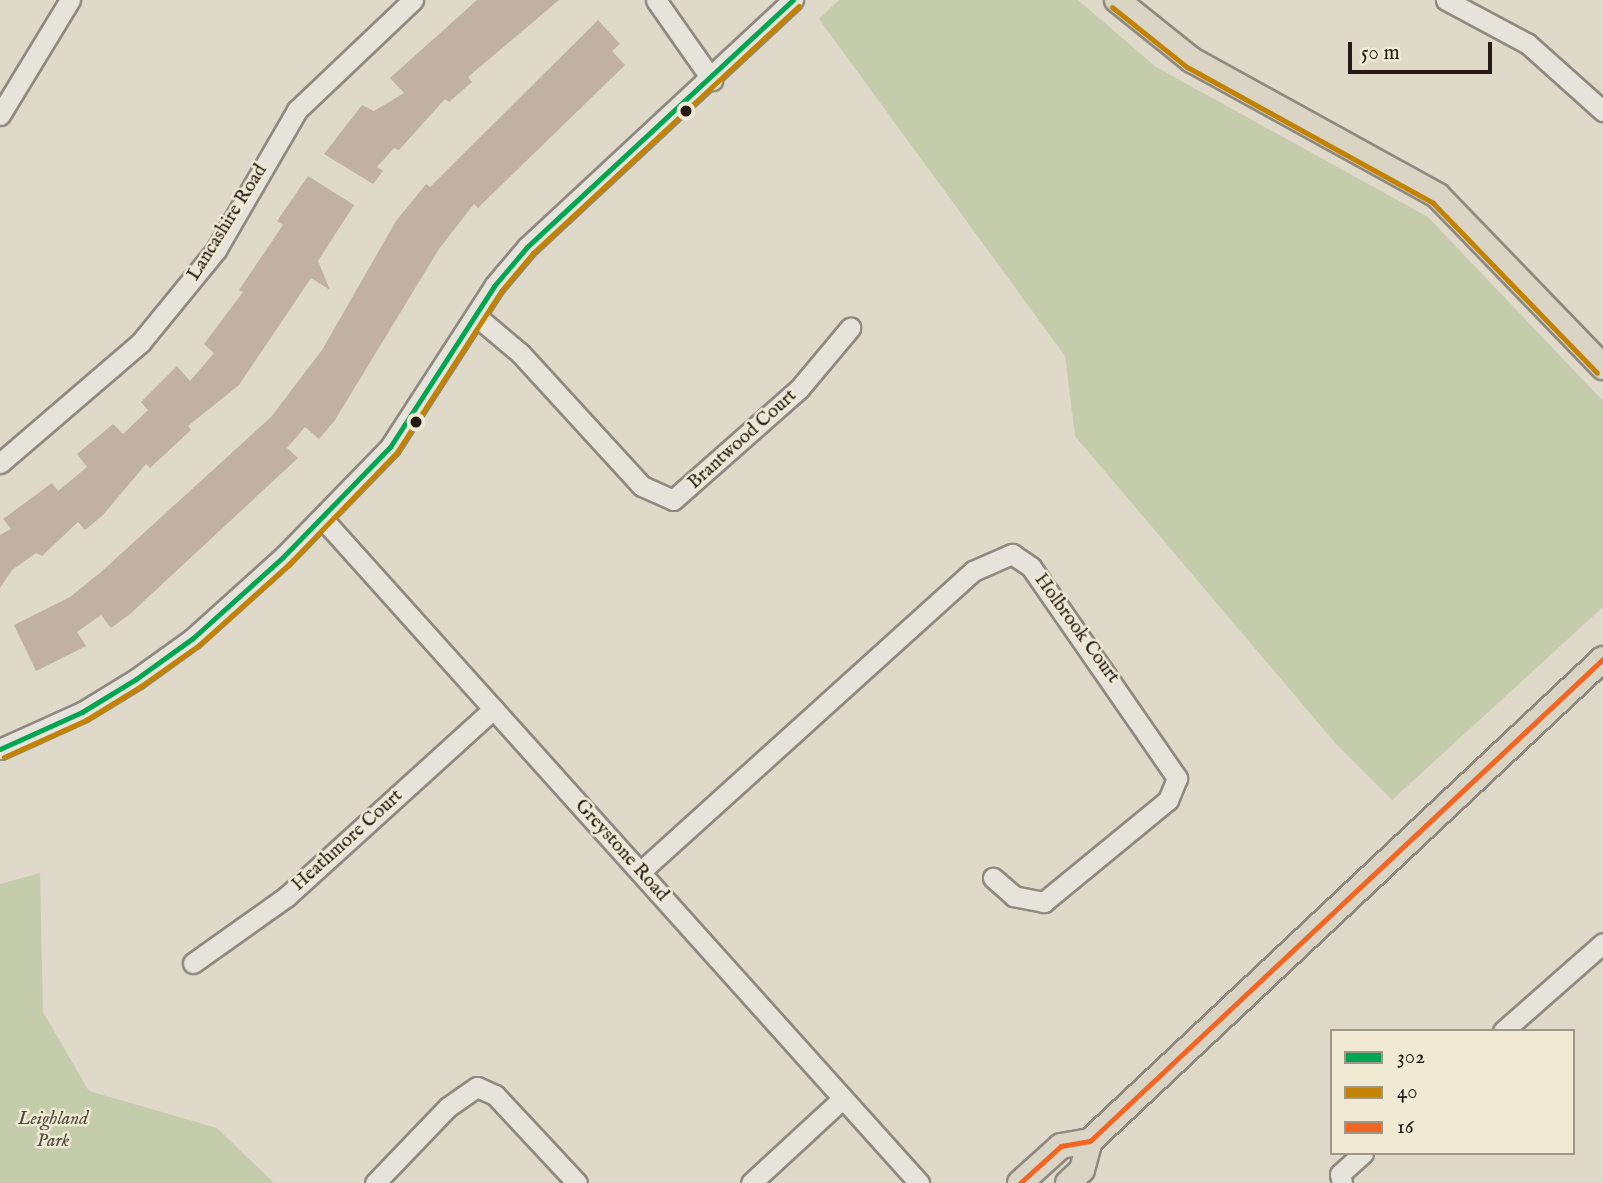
<!DOCTYPE html>
<html>
<head>
<meta charset="utf-8">
<style>
	body { margin:0 }
	#map { position:relative; width:1603px; height:1183px; overflow:hidden; background:#ded9c8; font-family:"IM FELL English",serif }
	div>[style] { position:absolute }
	[style*='--x'] { left:calc(var(--x)*1px); top:calc(var(--y)*1px); width:calc(var(--w)*1px); rotate:calc(var(--a)*1deg) }
	.green>* { inset:0; background:#c5ccac }
	.building>* { inset:0; background:#c1b1a4 }
	.roads { filter:drop-shadow(2px 0 #8f8a80) drop-shadow(-2px 0 #8f8a80) drop-shadow(0 2px #8f8a80) drop-shadow(0 -2px #8f8a80) }
	.minor>* { height:19px; margin:-9.5px; padding:0 9.5px; transform-origin:9.5px; border-radius:9.5px; background:#e6e3db }
	.major>* { height:24px; margin:-12px; padding:0 12px; transform-origin:12px; border-radius:12px; background:#dad4c5 }
	.bus-1>* { height:5px; margin:-2.5px; padding:0 2.5px; transform-origin:2.5px; border-radius:2.5px; background:#00a651 }
	.bus-2>* { height:5px; margin:-2.5px; padding:0 2.5px; transform-origin:2.5px; border-radius:2.5px; background:#c28305 }
	.bus-3>* { height:5px; margin:-2.5px; padding:0 2.5px; transform-origin:2.5px; border-radius:2.5px; background:#f26522 }
	.dots>* { width:19px; height:19px; translate:-50% -50%; box-sizing:border-box; border:4px solid #f0ead5; border-radius:50% }
	span { translate:-50% -50%; white-space:nowrap; text-align:center; line-height:1.15; -webkit-text-stroke:5px #f0ead5; paint-order:stroke }
	.street-label { font-size:19px; color:#241913 }
	.park-label { font-size:19px; color:#4e4c3a; font-style:italic }
	.legend { position:absolute; left:1330px; top:1029px; width:245px; height:126px; box-sizing:border-box; background:#f0ead5; border:2px solid #9e9687; margin:0; padding:9px 12px; list-style:none; font-size:21px; color:#241913 }
	.legend li { display:flex; align-items:center; gap:14px; height:35px }
	.legend b { width:35px; border:2px solid #9e9687 }
	.scale { position:absolute; left:1348px; top:42px; width:144px; height:32px; box-sizing:border-box; border:4px solid #241913; border-top:0; padding-left:9px; font-size:21px; line-height:24px; white-space:nowrap; color:#241913; -webkit-text-stroke:5px #f0ead5; paint-order:stroke }
</style>
</head>
<body>
<div id="map">
	<div class="green">
		<i style="clip-path:polygon(839px 0,1078px 0,1156px 67px,1428px 217px,1603px 401px,1603px 607px,1392px 800px,1336px 744px,1075px 436px,1065px 356px,819px 19px)"></i>
		<i style="clip-path:polygon(40px 873px,43px 1012px,89px 1091px,217px 1128px,274px 1183px,0 1183px,0 884px)"></i>
	</div>
	<div class="building">
		<i style="clip-path:polygon(477px 0,559px 0,468px 77px,472px 82px,449px 102px,445px 99px,399px 150px,394px 148px,377px 167px,383px 171px,373px 184px,324px 154px,362px 105px,374px 111px,404px 93px,390px 78px)"></i>
		<i style="clip-path:polygon(598px 20px,620px 44px,612px 51px,625px 65px,478px 208px,474px 204px,439px 249px,335px 420px,319px 439px,305px 427px,287px 448px,298px 458px,130px 614px,111px 628px,101px 615px,77px 632px,86px 646px,36px 671px,14px 625px,70px 597px,101px 572px,271px 417px,322px 350px,396px 221px,426px 184px,430px 187px)"></i>
		<i style="clip-path:polygon(308px 176px,354px 205px,318px 261px,330px 290px,311px 278px,239px 385px,188px 426px,191px 430px,150px 468px,146px 464px,103px 515px,85px 530px,78px 522px,42px 556px,36px 553px,12px 570px,0 588px,0 535px,11px 529px,3px 519px,52px 483px,58px 491px,87px 467px,77px 454px,113px 424px,123px 434px,148px 410px,141px 402px,177px 366px,190px 381px,214px 353px,204px 344px,243px 292px,239px 290px,283px 225px,277px 221px)"></i>
	</div>
	<div class="roads">
		<div class="minor">
			<i style="--x:656;--y:0;--w:98;--a:55"></i>
			<i style="--x:1446;--y:0;--w:93;--a:28.2"></i>
			<i style="--x:1528;--y:44;--w:101;--a:41.8"></i>
			<i style="--x:0;--y:115;--w:135;--a:-58.7"></i>
			<i style="--x:476;--y:316;--w:57;--a:40.1"></i>
			<i style="--x:520;--y:353;--w:180;--a:47.5"></i>
			<i style="--x:642;--y:486;--w:34;--a:24"></i>
			<i style="--x:673;--y:500;--w:168;--a:-41.4"></i>
			<i style="--x:799;--y:389;--w:80;--a:-50.1"></i>
			<i style="--x:0;--y:463;--w:186;--a:-40.6"></i>
			<i style="--x:141;--y:342;--w:119;--a:-50.8"></i>
			<i style="--x:216;--y:250;--w:162;--a:-59.9"></i>
			<i style="--x:297;--y:110;--w:160;--a:-43.5"></i>
			<i style="--x:322;--y:518;--w:894;--a:48.08"></i>
			<i style="--x:0;--y:749;--w:90;--a:-24.3"></i>
			<i style="--x:82;--y:712;--w:63;--a:-31.4"></i>
			<i style="--x:136;--y:679;--w:70;--a:-35.7"></i>
			<i style="--x:193;--y:638;--w:121;--a:-42"></i>
			<i style="--x:283;--y:557;--w:153;--a:-45.8"></i>
			<i style="--x:390;--y:447;--w:192;--a:-57.1"></i>
			<i style="--x:494;--y:286;--w:51;--a:-49.8"></i>
			<i style="--x:527;--y:247;--w:363;--a:-42.9"></i>
			<i style="--x:640;--y:872;--w:449;--a:-42.1"></i>
			<i style="--x:973;--y:571;--w:43;--a:-23.6"></i>
			<i style="--x:1012;--y:554;--w:23;--a:34"></i>
			<i style="--x:1031;--y:567;--w:257;--a:55.3"></i>
			<i style="--x:1177;--y:778;--w:24;--a:112"></i>
			<i style="--x:1168;--y:800;--w:161;--a:140.6"></i>
			<i style="--x:1044;--y:902;--w:31;--a:-169"></i>
			<i style="--x:1014;--y:896;--w:28;--a:-139"></i>
			<i style="--x:193;--y:963;--w:114;--a:-35.4"></i>
			<i style="--x:286;--y:897;--w:280;--a:-42.2"></i>
			<i style="--x:1503;--y:1031;--w:133;--a:-41.3"></i>
			<i style="--x:375;--y:1183;--w:105;--a:-46.2"></i>
			<i style="--x:448;--y:1107;--w:35;--a:-35"></i>
			<i style="--x:477;--y:1087;--w:20;--a:24"></i>
			<i style="--x:495;--y:1095;--w:120;--a:47"></i>
			<i style="--x:751;--y:1183;--w:125;--a:-42.7"></i>
			<i style="--x:1342;--y:1183;--w:9;--a:-103"></i>
			<i style="--x:1340;--y:1174;--w:31;--a:-42"></i>
		</div>
		<div class="major">
			<i style="--x:1117;--y:0;--w:96;--a:38.7"></i>
			<i style="--x:1192;--y:60;--w:281;--a:28.9"></i>
			<i style="--x:1438;--y:196;--w:238;--a:46"></i>
			<i style="--x:1020;--y:1183;--w:55;--a:-42.1"></i>
			<i style="--x:1061;--y:1146;--w:29;--a:-10"></i>
			<i style="--x:1068;--y:1183;--w:19;--a:-43"></i>
			<i style="--x:1082;--y:1170;--w:30;--a:-75"></i>
			<i style="--x:1090;--y:1141;--w:704;--a:-43.22"></i>
		</div>
	</div>
	<div class="bus-1">
		<i style="--x:0;--y:749;--w:90;--a:-24.3"></i>
		<i style="--x:82;--y:712;--w:63;--a:-31.4"></i>
		<i style="--x:136;--y:679;--w:70;--a:-35.7"></i>
		<i style="--x:193;--y:638;--w:121;--a:-42"></i>
		<i style="--x:283;--y:557;--w:153;--a:-45.8"></i>
		<i style="--x:390;--y:447;--w:192;--a:-57.1"></i>
		<i style="--x:494;--y:286;--w:51;--a:-49.8"></i>
		<i style="--x:527;--y:247;--w:363;--a:-42.9"></i>
	</div>
	<div class="bus-2">
		<i style="--x:1112;--y:7;--w:96;--a:38.7"></i>
		<i style="--x:1187;--y:67;--w:281;--a:28.9"></i>
		<i style="--x:1433;--y:203;--w:236;--a:46"></i>
		<i style="--x:4;--y:757;--w:90;--a:-24.3"></i>
		<i style="--x:86;--y:720;--w:65;--a:-31.7"></i>
		<i style="--x:141;--y:686;--w:71;--a:-35.3"></i>
		<i style="--x:199;--y:645;--w:121;--a:-42"></i>
		<i style="--x:289;--y:564;--w:156;--a:-46"></i>
		<i style="--x:397;--y:452;--w:192;--a:-57.1"></i>
		<i style="--x:501;--y:291;--w:50;--a:-49.9"></i>
		<i style="--x:533;--y:253;--w:363;--a:-42.9"></i>
	</div>
	<div class="bus-3">
		<i style="--x:1020;--y:1183;--w:55;--a:-42.1"></i>
		<i style="--x:1061;--y:1146;--w:29;--a:-10"></i>
		<i style="--x:1090;--y:1141;--w:704;--a:-43.22"></i>
	</div>
	<div class="dots">
		<i style="left:686px;top:111px;background:#241913"></i>
		<i style="left:416px;top:422px;background:#241913"></i>
	</div>
	<div class="street-label">
		<span style="left:228px;top:223px;rotate:-58deg">Lancashire Road</span>
		<span style="left:743px;top:440px;rotate:-42deg">Brantwood Court</span>
		<span style="left:1076px;top:629px;rotate:54deg">Holbrook Court</span>
		<span style="left:348px;top:841px;rotate:-42deg">Heathmore Court</span>
		<span style="left:621px;top:851px;rotate:48deg">Greystone Road</span>
	</div>
	<div class="park-label">
		<span style="left:53px;top:1131px">Leighland<br>Park</span>
	</div>
	<ul class="legend">
	<li><b style="height:9px;background:#00a651"></b>302</li>
	<li><b style="height:9px;background:#c28305"></b>40</li>
	<li><b style="height:9px;background:#f26522"></b>16</li>
	</ul>
	<div class="scale">50 m</div>
</div>
</body>
</html>
